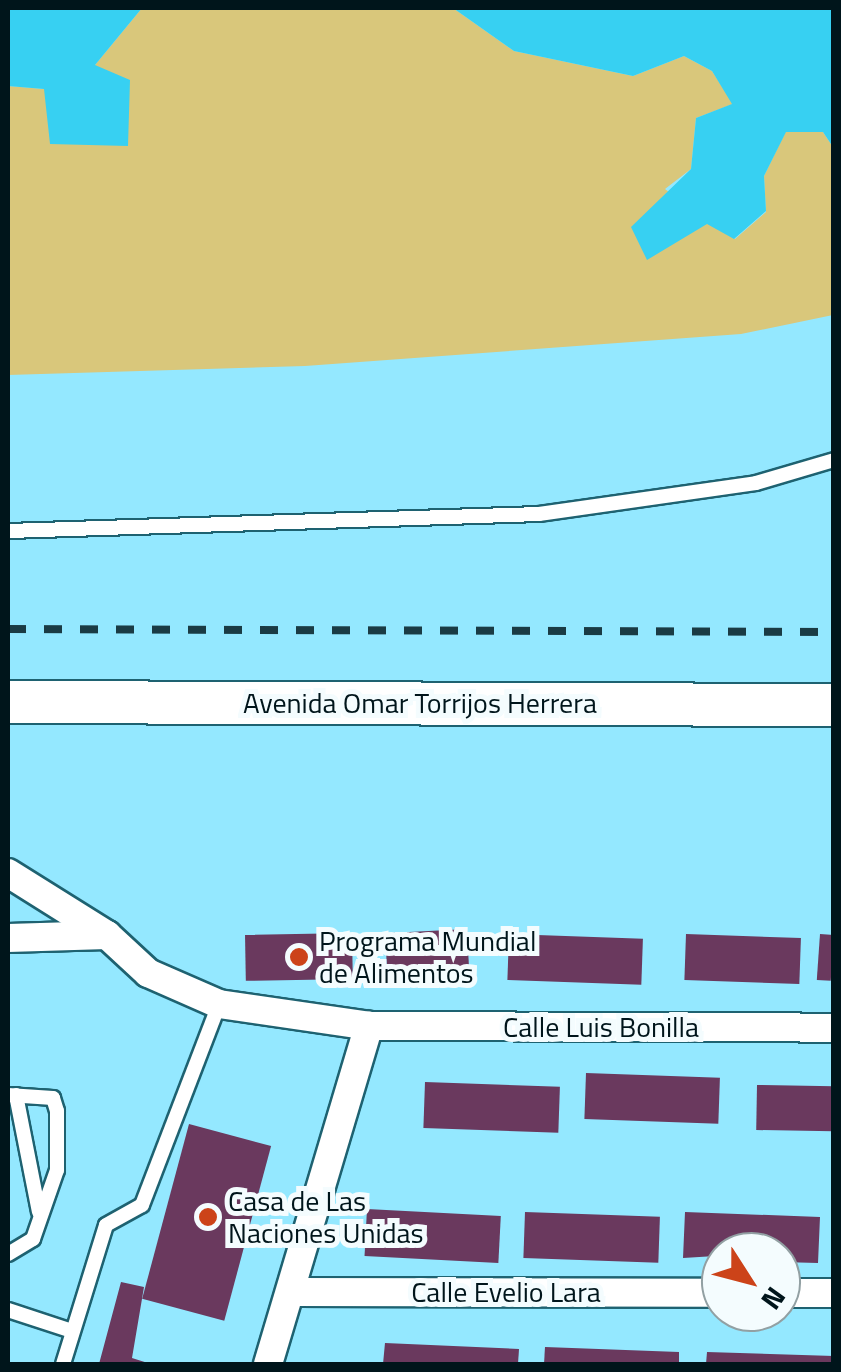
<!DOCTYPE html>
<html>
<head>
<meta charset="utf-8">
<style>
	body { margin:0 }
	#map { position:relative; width:841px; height:1372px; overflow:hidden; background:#94e8ff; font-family:"Titillium Web",sans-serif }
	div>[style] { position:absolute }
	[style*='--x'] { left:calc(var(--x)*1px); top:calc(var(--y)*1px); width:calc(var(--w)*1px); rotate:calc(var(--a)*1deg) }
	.green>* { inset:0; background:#d9c77b }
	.water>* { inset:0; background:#37d0f2 }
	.building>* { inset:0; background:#6a395e; transform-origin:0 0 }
	.roads { filter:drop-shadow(2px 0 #1e6271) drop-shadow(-2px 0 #1e6271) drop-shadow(0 2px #1e6271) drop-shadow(0 -2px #1e6271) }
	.lane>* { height:14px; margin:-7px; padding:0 7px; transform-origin:7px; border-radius:7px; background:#fff }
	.street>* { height:28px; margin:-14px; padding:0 14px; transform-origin:14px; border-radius:14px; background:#fff }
	.primary>* { height:42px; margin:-21px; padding:0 21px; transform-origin:21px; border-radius:21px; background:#fff }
	.rail>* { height:8px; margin-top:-4px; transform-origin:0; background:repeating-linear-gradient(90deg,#1a3b44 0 18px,transparent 0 36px) }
	.dots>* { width:28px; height:28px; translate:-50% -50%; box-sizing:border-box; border:5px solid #f4fcfe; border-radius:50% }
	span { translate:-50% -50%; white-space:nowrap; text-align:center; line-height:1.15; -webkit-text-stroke:10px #f4fcfe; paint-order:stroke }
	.street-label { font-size:28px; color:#00151b }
	.poi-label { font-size:28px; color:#00151b }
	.left { translate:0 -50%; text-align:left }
	.frame { position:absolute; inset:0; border:10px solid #00151b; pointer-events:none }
	.north { position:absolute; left:701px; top:1232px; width:100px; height:100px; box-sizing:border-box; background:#f4fcfe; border:2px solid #92a0a3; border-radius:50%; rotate:126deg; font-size:28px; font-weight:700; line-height:40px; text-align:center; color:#00151b }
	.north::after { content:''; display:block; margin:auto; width:35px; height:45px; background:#cc4319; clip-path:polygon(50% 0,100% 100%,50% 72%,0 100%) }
</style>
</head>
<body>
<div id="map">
	<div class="green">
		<i style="clip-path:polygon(142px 8px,453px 8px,514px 51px,633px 76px,684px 56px,712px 71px,733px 104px,696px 118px,691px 169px,665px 189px,707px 223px,735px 239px,766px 212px,764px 176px,786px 131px,823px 132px,833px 147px,833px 315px,741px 334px,305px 366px,8px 375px,8px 86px,44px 89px,95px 65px)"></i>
	</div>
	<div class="water">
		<i style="clip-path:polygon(8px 8px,142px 8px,95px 65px,130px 80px,128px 146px,50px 144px,44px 89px,8px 86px)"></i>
		<i style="clip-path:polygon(453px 8px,833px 8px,833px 147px,823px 132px,786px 132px,764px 176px,766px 211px,734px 239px,707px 224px,647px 260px,631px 227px,691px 169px,696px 118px,732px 104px,712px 71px,684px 56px,633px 76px,514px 51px)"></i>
	</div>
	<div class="building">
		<i style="left:467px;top:929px;width:45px;height:82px;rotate:87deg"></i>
		<i style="left:352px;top:933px;width:46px;height:107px;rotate:89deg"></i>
		<i style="left:509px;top:934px;width:134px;height:46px;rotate:2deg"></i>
		<i style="left:686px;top:934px;width:115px;height:46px;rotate:2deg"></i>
		<i style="left:820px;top:934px;width:14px;height:46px;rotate:4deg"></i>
		<i style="left:586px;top:1073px;width:134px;height:46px;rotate:2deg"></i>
		<i style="left:425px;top:1082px;width:135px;height:46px;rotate:2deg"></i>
		<i style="left:757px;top:1085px;width:77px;height:45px;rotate:1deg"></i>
		<i style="left:189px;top:1124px;width:85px;height:181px;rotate:15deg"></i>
		<i style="left:367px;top:1209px;width:134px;height:47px;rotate:3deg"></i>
		<i style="left:525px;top:1212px;width:135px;height:46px;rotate:2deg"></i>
		<i style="clip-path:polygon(685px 1212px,820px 1217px,818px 1263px,781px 1262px,781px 1252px,683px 1258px)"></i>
		<i style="clip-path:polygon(121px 1282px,144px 1287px,132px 1358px,151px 1364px,99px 1364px)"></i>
		<i style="clip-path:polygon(385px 1343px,519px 1349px,518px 1364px,383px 1364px)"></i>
		<i style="clip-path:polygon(545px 1347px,679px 1352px,679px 1364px,544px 1364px)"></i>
		<i style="clip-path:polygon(707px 1352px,834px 1356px,834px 1364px,706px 1364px)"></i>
	</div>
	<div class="roads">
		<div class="lane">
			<i style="--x:8;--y:531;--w:531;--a:-1.83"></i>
			<i style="--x:539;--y:514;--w:219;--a:-8.1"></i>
			<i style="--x:756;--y:483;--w:81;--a:-16.4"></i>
			<i style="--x:8;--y:1095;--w:45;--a:3.8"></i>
			<i style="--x:53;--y:1098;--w:14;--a:73"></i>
			<i style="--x:57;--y:1111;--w:59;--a:90"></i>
			<i style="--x:57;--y:1170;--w:73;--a:109.2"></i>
			<i style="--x:33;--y:1239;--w:29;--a:149"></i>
			<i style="--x:16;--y:1095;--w:119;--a:78.9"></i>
			<i style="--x:8;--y:1310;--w:67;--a:18.2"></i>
			<i style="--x:63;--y:1364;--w:145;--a:-72.8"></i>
			<i style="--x:106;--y:1225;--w:41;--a:-29.1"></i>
			<i style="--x:142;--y:1205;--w:215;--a:-69"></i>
		</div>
		<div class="street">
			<i style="--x:8;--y:873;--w:117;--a:32.1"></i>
			<i style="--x:8;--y:938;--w:99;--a:-1.7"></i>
			<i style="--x:107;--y:935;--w:56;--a:42.8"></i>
			<i style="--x:148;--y:973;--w:77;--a:23.6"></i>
			<i style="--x:219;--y:1004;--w:152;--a:8.3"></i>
			<i style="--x:369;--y:1026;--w:465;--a:0.2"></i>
			<i style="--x:291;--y:1292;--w:430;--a:0.1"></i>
			<i style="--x:781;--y:1293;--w:53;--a:0"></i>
			<i style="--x:268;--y:1364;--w:353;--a:-73.4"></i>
		</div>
		<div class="primary">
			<i style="--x:8;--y:702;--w:826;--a:0.21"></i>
		</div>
	</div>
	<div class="rail">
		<i style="--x:8;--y:629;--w:826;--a:0.21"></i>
	</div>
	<div class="dots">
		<i style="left:299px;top:957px;background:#cc4319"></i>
		<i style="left:208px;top:1217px;background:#cc4319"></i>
	</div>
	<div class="street-label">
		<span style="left:420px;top:703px">Avenida Omar Torrijos Herrera</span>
		<span style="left:601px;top:1027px">Calle Luis Bonilla</span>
		<span style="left:506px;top:1292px">Calle Evelio Lara</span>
	</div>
	<div class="poi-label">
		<span class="left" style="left:319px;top:957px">Programa Mundial<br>de Alimentos</span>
		<span class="left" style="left:228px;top:1217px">Casa de Las<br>Naciones Unidas</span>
	</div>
	<div class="frame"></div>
	<div class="north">N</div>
</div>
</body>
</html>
